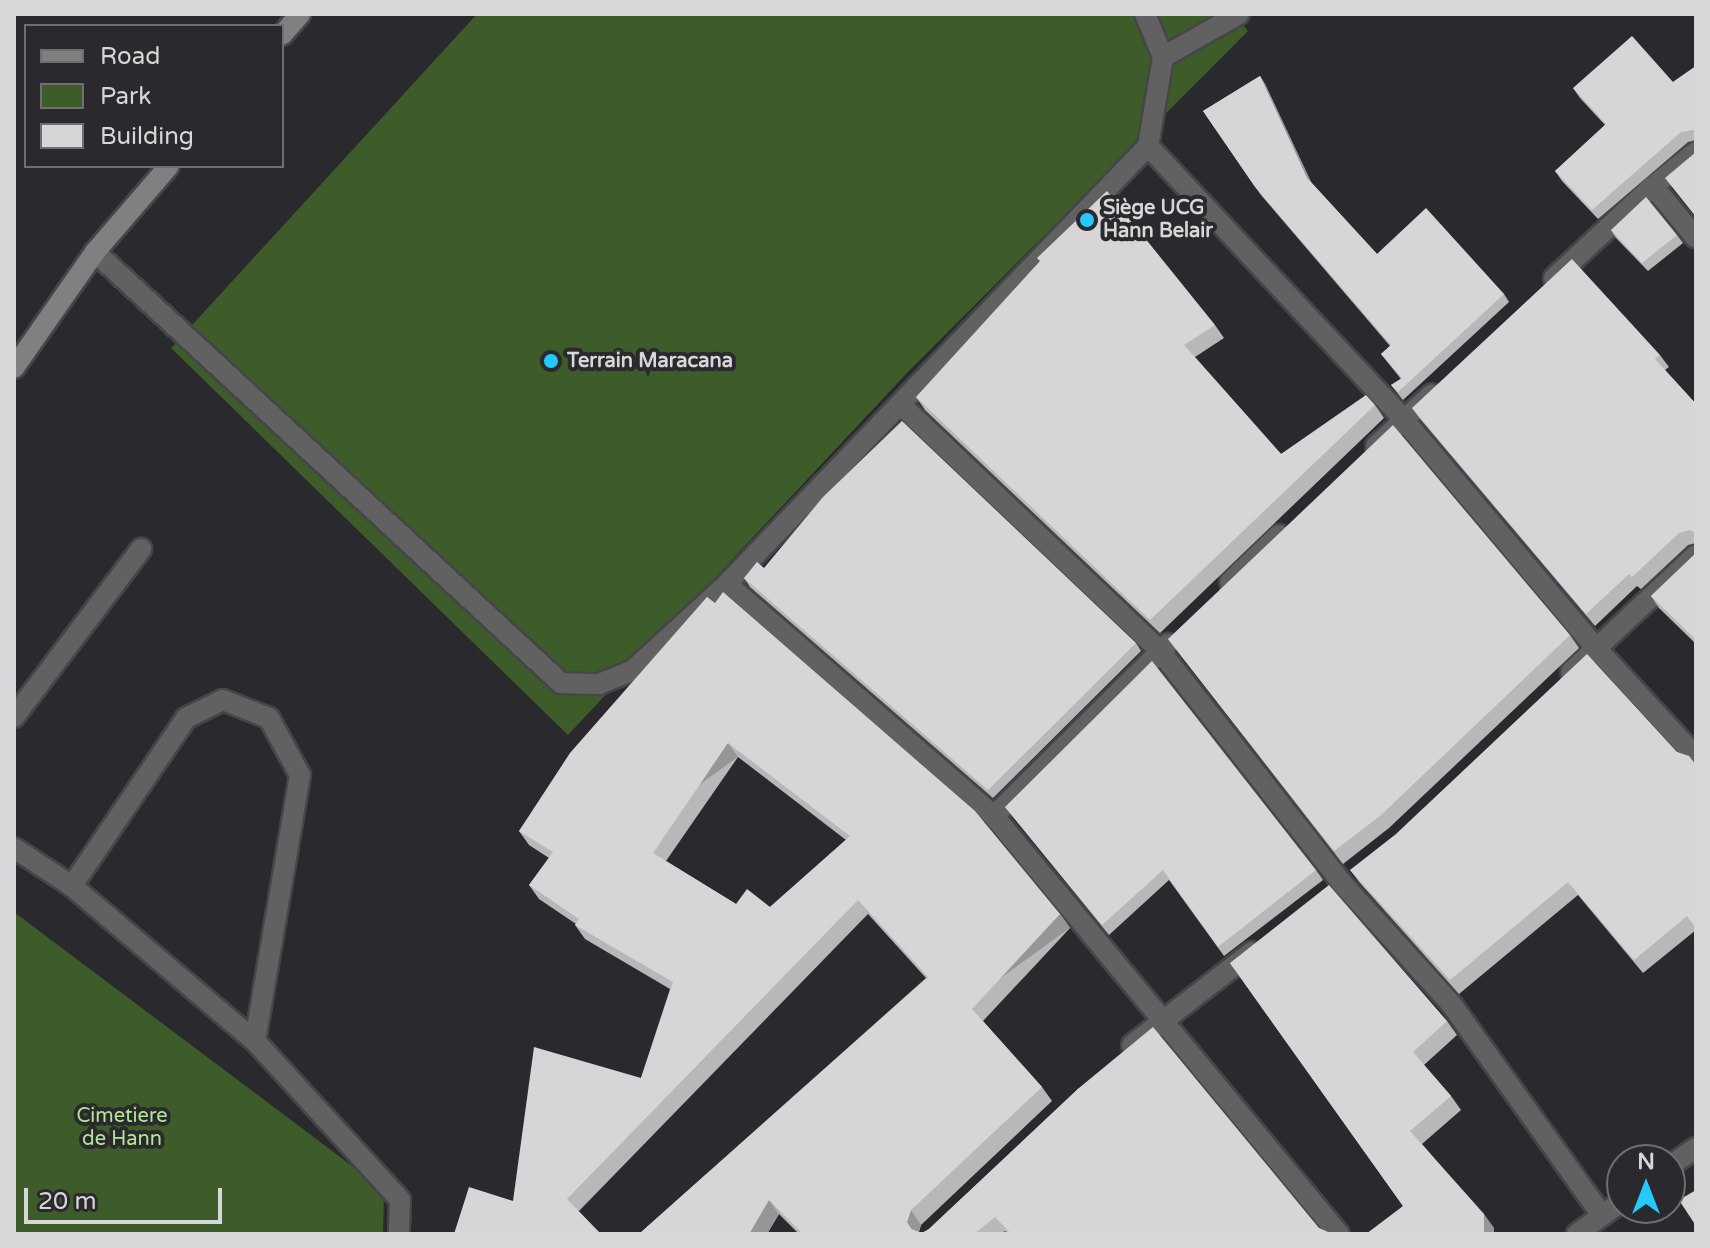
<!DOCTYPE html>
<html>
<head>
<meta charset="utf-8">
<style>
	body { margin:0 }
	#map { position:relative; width:1710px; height:1248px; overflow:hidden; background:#2a292d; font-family:"Varela Round",sans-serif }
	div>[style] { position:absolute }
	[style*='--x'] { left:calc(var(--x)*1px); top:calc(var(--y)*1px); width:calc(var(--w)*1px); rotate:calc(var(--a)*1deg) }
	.green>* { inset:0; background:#3e5c29 }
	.roads { filter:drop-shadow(2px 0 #464549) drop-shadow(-2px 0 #464549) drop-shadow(0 2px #464549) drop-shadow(0 -2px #464549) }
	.lane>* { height:20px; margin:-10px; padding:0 10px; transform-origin:10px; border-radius:10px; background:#626162 }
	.street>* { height:20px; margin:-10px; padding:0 10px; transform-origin:10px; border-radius:10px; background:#626162 }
	.secondary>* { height:20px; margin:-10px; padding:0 10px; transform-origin:10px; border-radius:10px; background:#817f82 }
	.wall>* { inset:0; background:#bab7bb }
	.shaded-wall>* { inset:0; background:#979598; transform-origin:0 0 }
	.building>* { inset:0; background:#d8d5d9 }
	.dots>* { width:22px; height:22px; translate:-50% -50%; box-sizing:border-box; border:4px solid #2a292d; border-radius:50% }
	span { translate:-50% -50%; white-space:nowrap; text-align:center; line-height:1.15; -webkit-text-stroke:8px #2a292d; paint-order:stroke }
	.poi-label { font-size:20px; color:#d7d7d9; font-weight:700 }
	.left { translate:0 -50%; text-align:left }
	.park-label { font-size:20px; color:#b3e693 }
	.frame { position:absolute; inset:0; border:16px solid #d7d7d9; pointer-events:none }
	.legend { position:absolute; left:24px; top:24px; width:260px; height:144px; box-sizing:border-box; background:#2a292d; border:2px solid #6f6f72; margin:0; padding:10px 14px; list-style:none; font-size:24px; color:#d7d7d9 }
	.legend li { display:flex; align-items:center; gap:16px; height:40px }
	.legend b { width:40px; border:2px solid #6f6f72 }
	.north { position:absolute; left:1606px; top:1144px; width:80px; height:80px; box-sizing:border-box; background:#2a292d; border:2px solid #6f6f72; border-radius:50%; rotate:0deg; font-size:22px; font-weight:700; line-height:32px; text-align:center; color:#d7d7d9 }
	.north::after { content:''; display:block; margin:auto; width:28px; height:36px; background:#24c9fe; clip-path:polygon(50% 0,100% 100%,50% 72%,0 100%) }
	.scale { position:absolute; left:24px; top:1188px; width:198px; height:36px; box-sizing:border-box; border:4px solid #d7d7d9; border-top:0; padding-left:10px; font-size:24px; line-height:28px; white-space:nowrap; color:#d7d7d9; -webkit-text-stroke:6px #2a292d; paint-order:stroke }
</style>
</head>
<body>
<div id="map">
	<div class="green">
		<i style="clip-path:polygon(477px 14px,1234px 14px,1248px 31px,905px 375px,568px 735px,171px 348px)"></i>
		<i style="clip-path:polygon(14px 912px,384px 1190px,383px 1234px,14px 1234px)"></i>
	</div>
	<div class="roads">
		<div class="lane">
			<i style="--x:1163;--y:57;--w:87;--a:-29.5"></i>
			<i style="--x:14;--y:717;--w:211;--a:-52.9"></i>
			<i style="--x:72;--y:886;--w:203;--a:-55.8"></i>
			<i style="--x:186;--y:718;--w:41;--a:-25.9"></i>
			<i style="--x:223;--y:700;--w:49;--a:21.4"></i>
			<i style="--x:269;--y:718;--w:65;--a:61.5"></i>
			<i style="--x:300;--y:775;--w:270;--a:99.6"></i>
		</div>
		<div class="street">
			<i style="--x:1148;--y:146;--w:375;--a:46.9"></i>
			<i style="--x:1404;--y:420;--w:298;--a:49.9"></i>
			<i style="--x:1596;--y:648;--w:148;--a:47.5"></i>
			<i style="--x:1653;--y:186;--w:67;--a:50.4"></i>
			<i style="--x:95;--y:252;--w:635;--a:42.77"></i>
			<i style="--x:561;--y:683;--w:38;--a:2"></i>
			<i style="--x:599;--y:684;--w:35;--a:-22"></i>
			<i style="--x:632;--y:671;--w:129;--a:-42.5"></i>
			<i style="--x:727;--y:584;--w:608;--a:-46.13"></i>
			<i style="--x:1148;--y:146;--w:90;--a:-80.4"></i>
			<i style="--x:1163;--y:57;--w:47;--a:-112.7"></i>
			<i style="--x:1554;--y:278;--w:135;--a:-42.9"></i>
			<i style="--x:1653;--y:186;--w:55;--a:-38.3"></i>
			<i style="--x:901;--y:405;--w:357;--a:43.5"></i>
			<i style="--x:1160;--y:651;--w:293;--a:51.9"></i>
			<i style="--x:1341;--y:882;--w:166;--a:47.9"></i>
			<i style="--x:1452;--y:1005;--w:258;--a:54.5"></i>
			<i style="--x:1376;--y:446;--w:76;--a:-42.9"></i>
			<i style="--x:1230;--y:582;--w:68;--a:-43.8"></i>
			<i style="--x:727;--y:584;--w:354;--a:41"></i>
			<i style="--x:994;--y:816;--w:542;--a:50.47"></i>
			<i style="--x:1571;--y:672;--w:171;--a:-43.1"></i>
			<i style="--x:994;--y:816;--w:245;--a:-44.7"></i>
			<i style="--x:14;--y:848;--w:69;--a:33.2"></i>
			<i style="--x:72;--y:886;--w:240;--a:40.3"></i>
			<i style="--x:255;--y:1041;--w:215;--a:47.6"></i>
			<i style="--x:400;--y:1200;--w:34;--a:92"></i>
			<i style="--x:1132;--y:1045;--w:152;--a:-37.8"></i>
			<i style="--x:1670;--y:1166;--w:32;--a:-35"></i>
			<i style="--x:1577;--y:1234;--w:56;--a:-36.3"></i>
		</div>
		<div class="secondary">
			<i style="--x:282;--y:35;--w:28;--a:-49"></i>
			<i style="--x:14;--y:368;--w:141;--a:-55.1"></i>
			<i style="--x:95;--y:252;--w:113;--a:-49.3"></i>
		</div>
	</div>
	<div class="wall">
		<i style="clip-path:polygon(1696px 66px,1696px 140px,1688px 142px,1598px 219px,1562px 181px,1555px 171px,1605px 125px,1580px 98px,1573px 88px,1673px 82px)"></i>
		<i style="clip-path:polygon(1260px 76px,1265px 84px,1311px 182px,1377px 254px,1504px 294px,1509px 302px,1403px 400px,1391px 385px,1401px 379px,1381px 354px,1390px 346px,1261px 195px,1203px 111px)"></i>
		<i style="clip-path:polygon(1611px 230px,1677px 235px,1683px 243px,1648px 271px,1616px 238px)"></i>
		<i style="clip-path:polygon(1215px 325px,1224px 338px,1195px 357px,1281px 454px,1375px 405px,1384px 418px,1160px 633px,925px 410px,916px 397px)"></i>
		<i style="clip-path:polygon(1660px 355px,1669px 367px,1665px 370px,1696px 404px,1696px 543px,1688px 545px,1641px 589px,1637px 586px,1595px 626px,1421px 420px,1412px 408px)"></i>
		<i style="clip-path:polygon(1696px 553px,1696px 644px,1659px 608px,1651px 596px)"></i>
		<i style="clip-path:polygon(764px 568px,1136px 643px,1141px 651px,993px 798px,750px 587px,744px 578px)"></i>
		<i style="clip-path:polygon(evenodd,707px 597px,1060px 914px,1070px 928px,983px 1021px,1042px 1087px,1052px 1101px,921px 1225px,919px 1232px,922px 1233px,929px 1229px,1079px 1088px,1319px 1228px,1332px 1234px,1008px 1234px,1005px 1231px,1001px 1234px,799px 1234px,779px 1214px,767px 1234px,639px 1234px,926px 978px,868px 914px,579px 1211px,513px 1201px,641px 1078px,670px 989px,585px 939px,575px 925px,576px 924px,539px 899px,529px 885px,549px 858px,529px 845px,519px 831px,707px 597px,738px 757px,846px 840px,770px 907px,736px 904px,666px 861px,738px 757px)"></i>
		<i style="clip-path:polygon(1570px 635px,1579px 648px,1389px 828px,1343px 864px,1168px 639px)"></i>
		<i style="clip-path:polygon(1677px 752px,1696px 765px,1696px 930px,1643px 973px,1578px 895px,1459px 994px,1360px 883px,1350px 870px)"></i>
		<i style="clip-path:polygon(1005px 807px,1316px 870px,1323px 880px,1224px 956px,1169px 880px,1109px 935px)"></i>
		<i style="clip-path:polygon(1230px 963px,1447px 1021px,1457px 1035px,1424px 1065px,1451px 1096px,1461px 1110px,1422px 1144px,1494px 1228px,1494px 1234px,1403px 1206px)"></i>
	</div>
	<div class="shaded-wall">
		<i style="clip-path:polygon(1260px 76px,1265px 84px,1313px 186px,1307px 178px)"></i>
		<i style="left:728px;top:743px;width:17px;height:133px;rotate:54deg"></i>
		<i style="left:1060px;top:914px;width:17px;height:129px;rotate:54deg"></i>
		<i style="clip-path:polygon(769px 1200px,779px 1214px,767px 1234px,749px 1234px)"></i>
		<i style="clip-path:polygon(911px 1210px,921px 1225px,918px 1234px,915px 1234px,907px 1222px)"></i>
		<i style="clip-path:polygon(1484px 1214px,1494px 1228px,1494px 1234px,1484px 1234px)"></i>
	</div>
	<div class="building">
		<i style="clip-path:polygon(1632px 36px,1673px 82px,1696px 66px,1696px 132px,1693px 130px,1681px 132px,1592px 210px,1555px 171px,1606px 124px,1573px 88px)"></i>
		<i style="clip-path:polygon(1260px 76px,1307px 178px,1377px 254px,1426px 208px,1504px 294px,1398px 392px,1391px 385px,1402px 378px,1381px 354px,1391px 345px,1255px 187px,1203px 111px)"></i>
		<i style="clip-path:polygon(1696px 152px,1696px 217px,1665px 178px)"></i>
		<i style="clip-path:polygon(1107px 191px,1215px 325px,1184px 345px,1281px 454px,1366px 395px,1375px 405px,1150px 620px,916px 397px,1040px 261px,1037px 258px)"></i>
		<i style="clip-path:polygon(1646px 197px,1677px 235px,1642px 263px,1611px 230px)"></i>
		<i style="clip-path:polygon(1572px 259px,1660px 355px,1655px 359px,1696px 404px,1696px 533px,1690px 530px,1679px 533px,1632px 577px,1629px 574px,1586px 614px,1412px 408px)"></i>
		<i style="clip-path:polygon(902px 421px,1136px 643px,988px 790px,744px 578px,757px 562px,764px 568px,823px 497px)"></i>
		<i style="clip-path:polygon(1393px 425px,1570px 635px,1380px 816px,1334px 851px,1168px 639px)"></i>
		<i style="clip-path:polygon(1696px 553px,1696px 640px,1651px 596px)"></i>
		<i style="clip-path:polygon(evenodd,723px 592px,975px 811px,1060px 914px,972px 1009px,1042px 1087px,911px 1210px,907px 1222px,911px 1229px,922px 1233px,929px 1229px,1079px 1088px,1153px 1027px,1319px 1228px,1332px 1234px,1011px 1234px,995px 1217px,974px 1234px,803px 1234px,769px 1200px,749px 1234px,639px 1234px,928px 977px,858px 900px,567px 1199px,601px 1234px,454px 1234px,469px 1187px,513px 1201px,534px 1047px,641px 1078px,673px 982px,575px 925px,579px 919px,529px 885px,553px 852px,519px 831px,570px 753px,707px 597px,715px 603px,723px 592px,728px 743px,850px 836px,770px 907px,747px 889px,736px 904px,653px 853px,728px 743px)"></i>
		<i style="clip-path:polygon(1587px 654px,1677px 752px,1689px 756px,1696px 765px,1696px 928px,1687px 916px,1634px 960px,1568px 882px,1450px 980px,1350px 870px,1396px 834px)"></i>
		<i style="clip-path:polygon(1152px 661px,1316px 870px,1218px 947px,1163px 870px,1102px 925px,1005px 807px)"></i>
		<i style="clip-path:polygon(1329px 885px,1447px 1021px,1413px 1052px,1451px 1096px,1410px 1131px,1484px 1214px,1484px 1234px,1366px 1234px,1403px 1206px,1230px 963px)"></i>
		<i style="clip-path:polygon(1696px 1190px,1696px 1226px,1679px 1200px)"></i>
	</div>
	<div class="dots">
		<i style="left:1087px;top:220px;background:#24c9fe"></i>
		<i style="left:551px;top:361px;background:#24c9fe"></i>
	</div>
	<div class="poi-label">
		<span class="left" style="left:1103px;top:220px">Siège UCG<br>Hann Belair</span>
		<span class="left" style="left:567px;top:361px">Terrain Maracana</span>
	</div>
	<div class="park-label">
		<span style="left:122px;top:1128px">Cimetiere<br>de Hann</span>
	</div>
	<div class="frame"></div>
	<ul class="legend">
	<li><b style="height:10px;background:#817f82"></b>Road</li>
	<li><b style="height:22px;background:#3e5c29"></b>Park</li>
	<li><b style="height:22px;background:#d8d5d9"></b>Building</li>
	</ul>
	<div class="north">N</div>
	<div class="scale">20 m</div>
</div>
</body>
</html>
